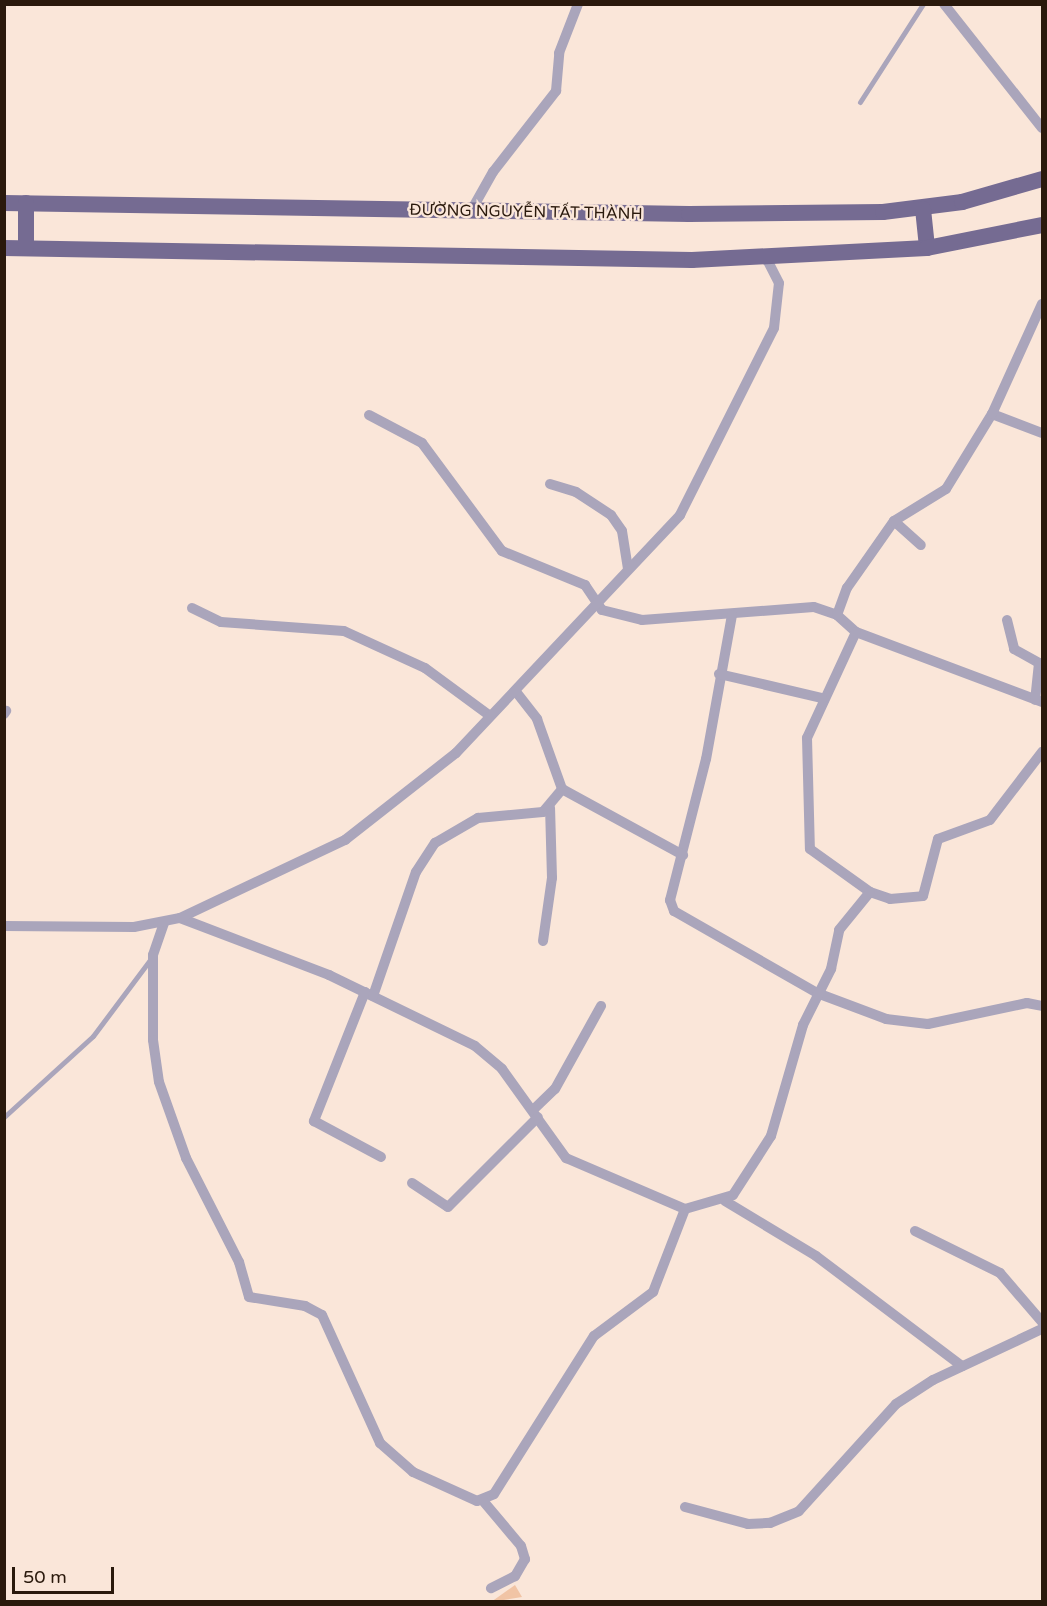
<!DOCTYPE html>
<html>
<head>
<meta charset="utf-8">
<style>
	body { margin:0 }
	#map { position:relative; width:1047px; height:1606px; overflow:hidden; background:#fae6d9; font-family:"Varela Round",sans-serif }
	div>[style] { position:absolute }
	[style*='--x'] { left:calc(var(--x)*1px); top:calc(var(--y)*1px); width:calc(var(--w)*1px); rotate:calc(var(--a)*1deg) }
	.building>* { inset:0; background:#f1c4a5 }
	.service>* { height:5px; margin:-2.5px; padding:0 2.5px; transform-origin:2.5px; border-radius:2.5px; background:#aaa5bb }
	.minor>* { height:10px; margin:-5px; padding:0 5px; transform-origin:5px; border-radius:5px; background:#aaa5bb }
	.primary>* { height:16px; margin:-8px; padding:0 8px; transform-origin:8px; border-radius:8px; background:#756b92 }
	span { translate:-50% -50%; white-space:nowrap; text-align:center; line-height:1.15; -webkit-text-stroke:5px #fae6d9; paint-order:stroke }
	.street-label { font-size:16px; color:#2a190c }
	.frame { position:absolute; inset:0; border:6px solid #2a190c; pointer-events:none }
	.scale { position:absolute; left:12px; top:1567px; width:102px; height:27px; box-sizing:border-box; border:3px solid #2a190c; border-top:0; padding-left:8px; font-size:18px; line-height:21px; white-space:nowrap; color:#2a190c; -webkit-text-stroke:4px #fae6d9; paint-order:stroke }
</style>
</head>
<body>
<div id="map">
	<div class="building">
		<i style="clip-path:polygon(515px 1585px,522px 1597px,491px 1602px)"></i>
	</div>
	<div class="service">
		<i style="--x:860;--y:102;--w:117;--a:-57.3"></i>
		<i style="--x:4;--y:1117;--w:120;--a:-42.3"></i>
		<i style="--x:93;--y:1036;--w:99;--a:-53.2"></i>
	</div>
	<div class="minor">
		<i style="--x:944;--y:4;--w:158;--a:51.7"></i>
		<i style="--x:471;--y:211;--w:45;--a:-60.6"></i>
		<i style="--x:493;--y:172;--w:103;--a:-52.1"></i>
		<i style="--x:556;--y:91;--w:38;--a:-85"></i>
		<i style="--x:559;--y:53;--w:53;--a:-68.8"></i>
		<i style="--x:992;--y:414;--w:53;--a:20.8"></i>
		<i style="--x:369;--y:415;--w:60;--a:27.8"></i>
		<i style="--x:422;--y:443;--w:134;--a:53.5"></i>
		<i style="--x:502;--y:551;--w:90;--a:22.3"></i>
		<i style="--x:585;--y:585;--w:30;--a:56"></i>
		<i style="--x:602;--y:610;--w:41;--a:14"></i>
		<i style="--x:642;--y:620;--w:172;--a:-4.3"></i>
		<i style="--x:814;--y:607;--w:24;--a:19"></i>
		<i style="--x:837;--y:615;--w:25;--a:42"></i>
		<i style="--x:856;--y:632;--w:199;--a:20.6"></i>
		<i style="--x:550;--y:484;--w:27;--a:17"></i>
		<i style="--x:576;--y:492;--w:42;--a:33.3"></i>
		<i style="--x:611;--y:515;--w:19;--a:55"></i>
		<i style="--x:622;--y:531;--w:38;--a:81"></i>
		<i style="--x:894;--y:521;--w:36;--a:42"></i>
		<i style="--x:192;--y:608;--w:32;--a:26"></i>
		<i style="--x:221;--y:622;--w:123;--a:4.2"></i>
		<i style="--x:344;--y:631;--w:89;--a:24.6"></i>
		<i style="--x:425;--y:668;--w:81;--a:36.4"></i>
		<i style="--x:732;--y:615;--w:146;--a:100.2"></i>
		<i style="--x:706;--y:759;--w:146;--a:104.3"></i>
		<i style="--x:670;--y:900;--w:12;--a:70"></i>
		<i style="--x:674;--y:911;--w:165;--a:29.8"></i>
		<i style="--x:817;--y:993;--w:74;--a:20.6"></i>
		<i style="--x:886;--y:1019;--w:42;--a:6.8"></i>
		<i style="--x:928;--y:1024;--w:101;--a:-12"></i>
		<i style="--x:1027;--y:1003;--w:15;--a:11"></i>
		<i style="--x:837;--y:615;--w:29;--a:-70"></i>
		<i style="--x:847;--y:588;--w:82;--a:-55"></i>
		<i style="--x:894;--y:521;--w:61;--a:-31.6"></i>
		<i style="--x:946;--y:489;--w:88;--a:-58.5"></i>
		<i style="--x:992;--y:414;--w:121;--a:-65.6"></i>
		<i style="--x:1007;--y:620;--w:30;--a:76"></i>
		<i style="--x:1014;--y:649;--w:29;--a:29"></i>
		<i style="--x:1039;--y:663;--w:37;--a:96"></i>
		<i style="--x:856;--y:632;--w:117;--a:114.8"></i>
		<i style="--x:807;--y:738;--w:111;--a:88.5"></i>
		<i style="--x:810;--y:849;--w:74;--a:35.6"></i>
		<i style="--x:870;--y:892;--w:21;--a:19"></i>
		<i style="--x:890;--y:899;--w:33;--a:-5"></i>
		<i style="--x:923;--y:896;--w:59;--a:-75.3"></i>
		<i style="--x:938;--y:839;--w:55;--a:-20.1"></i>
		<i style="--x:990;--y:820;--w:86;--a:-52.6"></i>
		<i style="--x:719;--y:674;--w:106;--a:13.1"></i>
		<i style="--x:517;--y:693;--w:33;--a:52"></i>
		<i style="--x:537;--y:719;--w:74;--a:70.3"></i>
		<i style="--x:562;--y:789;--w:138;--a:28.6"></i>
		<i style="--x:4;--y:714;--w:4;--a:-56"></i>
		<i style="--x:180;--y:918;--w:160;--a:20.9"></i>
		<i style="--x:329;--y:975;--w:162;--a:25.9"></i>
		<i style="--x:475;--y:1046;--w:35;--a:40"></i>
		<i style="--x:502;--y:1069;--w:110;--a:54.3"></i>
		<i style="--x:566;--y:1158;--w:129;--a:23.2"></i>
		<i style="--x:685;--y:1209;--w:50;--a:-16.3"></i>
		<i style="--x:733;--y:1195;--w:70;--a:-57.2"></i>
		<i style="--x:771;--y:1136;--w:116;--a:-73.9"></i>
		<i style="--x:803;--y:1025;--w:63;--a:-63.4"></i>
		<i style="--x:831;--y:969;--w:40;--a:-78"></i>
		<i style="--x:839;--y:930;--w:49;--a:-50.8"></i>
		<i style="--x:164;--y:923;--w:34;--a:109"></i>
		<i style="--x:153;--y:955;--w:85;--a:90"></i>
		<i style="--x:153;--y:1040;--w:42;--a:81.9"></i>
		<i style="--x:159;--y:1082;--w:81;--a:70.4"></i>
		<i style="--x:186;--y:1158;--w:117;--a:63"></i>
		<i style="--x:239;--y:1262;--w:36;--a:74"></i>
		<i style="--x:249;--y:1297;--w:57;--a:9.1"></i>
		<i style="--x:305;--y:1306;--w:19;--a:28"></i>
		<i style="--x:322;--y:1315;--w:141;--a:65.6"></i>
		<i style="--x:380;--y:1443;--w:44;--a:41.3"></i>
		<i style="--x:413;--y:1472;--w:70;--a:24.4"></i>
		<i style="--x:477;--y:1501;--w:18;--a:-22"></i>
		<i style="--x:494;--y:1494;--w:187;--a:-57.7"></i>
		<i style="--x:594;--y:1336;--w:74;--a:-36.7"></i>
		<i style="--x:653;--y:1292;--w:89;--a:-68.9"></i>
		<i style="--x:4;--y:926;--w:130;--a:0.4"></i>
		<i style="--x:134;--y:927;--w:47;--a:-11.1"></i>
		<i style="--x:180;--y:918;--w:183;--a:-25.3"></i>
		<i style="--x:345;--y:840;--w:141;--a:-38.1"></i>
		<i style="--x:456;--y:753;--w:327;--a:-46.7"></i>
		<i style="--x:680;--y:515;--w:209;--a:-63.3"></i>
		<i style="--x:774;--y:328;--w:45;--a:-83.7"></i>
		<i style="--x:779;--y:283;--w:29;--a:-117"></i>
		<i style="--x:543;--y:941;--w:64;--a:-81.9"></i>
		<i style="--x:552;--y:878;--w:70;--a:-91.6"></i>
		<i style="--x:365;--y:992;--w:139;--a:111.6"></i>
		<i style="--x:314;--y:1121;--w:76;--a:28.2"></i>
		<i style="--x:373;--y:996;--w:131;--a:-70.9"></i>
		<i style="--x:416;--y:872;--w:35;--a:-57"></i>
		<i style="--x:435;--y:843;--w:50;--a:-30.2"></i>
		<i style="--x:478;--y:818;--w:65;--a:-5.3"></i>
		<i style="--x:543;--y:812;--w:30;--a:-50"></i>
		<i style="--x:533;--y:1110;--w:30;--a:-44"></i>
		<i style="--x:555;--y:1089;--w:95;--a:-61"></i>
		<i style="--x:412;--y:1183;--w:43;--a:33.7"></i>
		<i style="--x:448;--y:1207;--w:127;--a:-45"></i>
		<i style="--x:725;--y:1201;--w:106;--a:31.1"></i>
		<i style="--x:816;--y:1256;--w:183;--a:37"></i>
		<i style="--x:915;--y:1231;--w:95;--a:26.3"></i>
		<i style="--x:1000;--y:1273;--w:65;--a:49.4"></i>
		<i style="--x:484;--y:1502;--w:57;--a:49.9"></i>
		<i style="--x:521;--y:1546;--w:14;--a:73"></i>
		<i style="--x:525;--y:1559;--w:20;--a:120"></i>
		<i style="--x:515;--y:1576;--w:27;--a:153"></i>
		<i style="--x:685;--y:1507;--w:65;--a:15.1"></i>
		<i style="--x:748;--y:1524;--w:22;--a:-3"></i>
		<i style="--x:770;--y:1523;--w:31;--a:-22"></i>
		<i style="--x:799;--y:1511;--w:144;--a:-47.8"></i>
		<i style="--x:896;--y:1404;--w:44;--a:-33"></i>
		<i style="--x:933;--y:1380;--w:120;--a:-25.1"></i>
	</div>
	<div class="primary">
		<i style="--x:4;--y:203;--w:685;--a:0.92"></i>
		<i style="--x:689;--y:214;--w:194;--a:-0.6"></i>
		<i style="--x:883;--y:212;--w:80;--a:-7.2"></i>
		<i style="--x:962;--y:202;--w:83;--a:-16"></i>
		<i style="--x:923;--y:209;--w:39;--a:84"></i>
		<i style="--x:4;--y:248;--w:688;--a:1"></i>
		<i style="--x:692;--y:260;--w:235;--a:-2.9"></i>
		<i style="--x:927;--y:248;--w:117;--a:-11.3"></i>
		<i style="--x:26;--y:248;--w:45;--a:-90"></i>
	</div>
	<div class="street-label">
		<span style="left:526px;top:212px;rotate:1deg">ĐƯỜNG NGUYỄN TẤT THÀNH</span>
	</div>
	<div class="frame"></div>
	<div class="scale">50 m</div>
</div>
</body>
</html>
